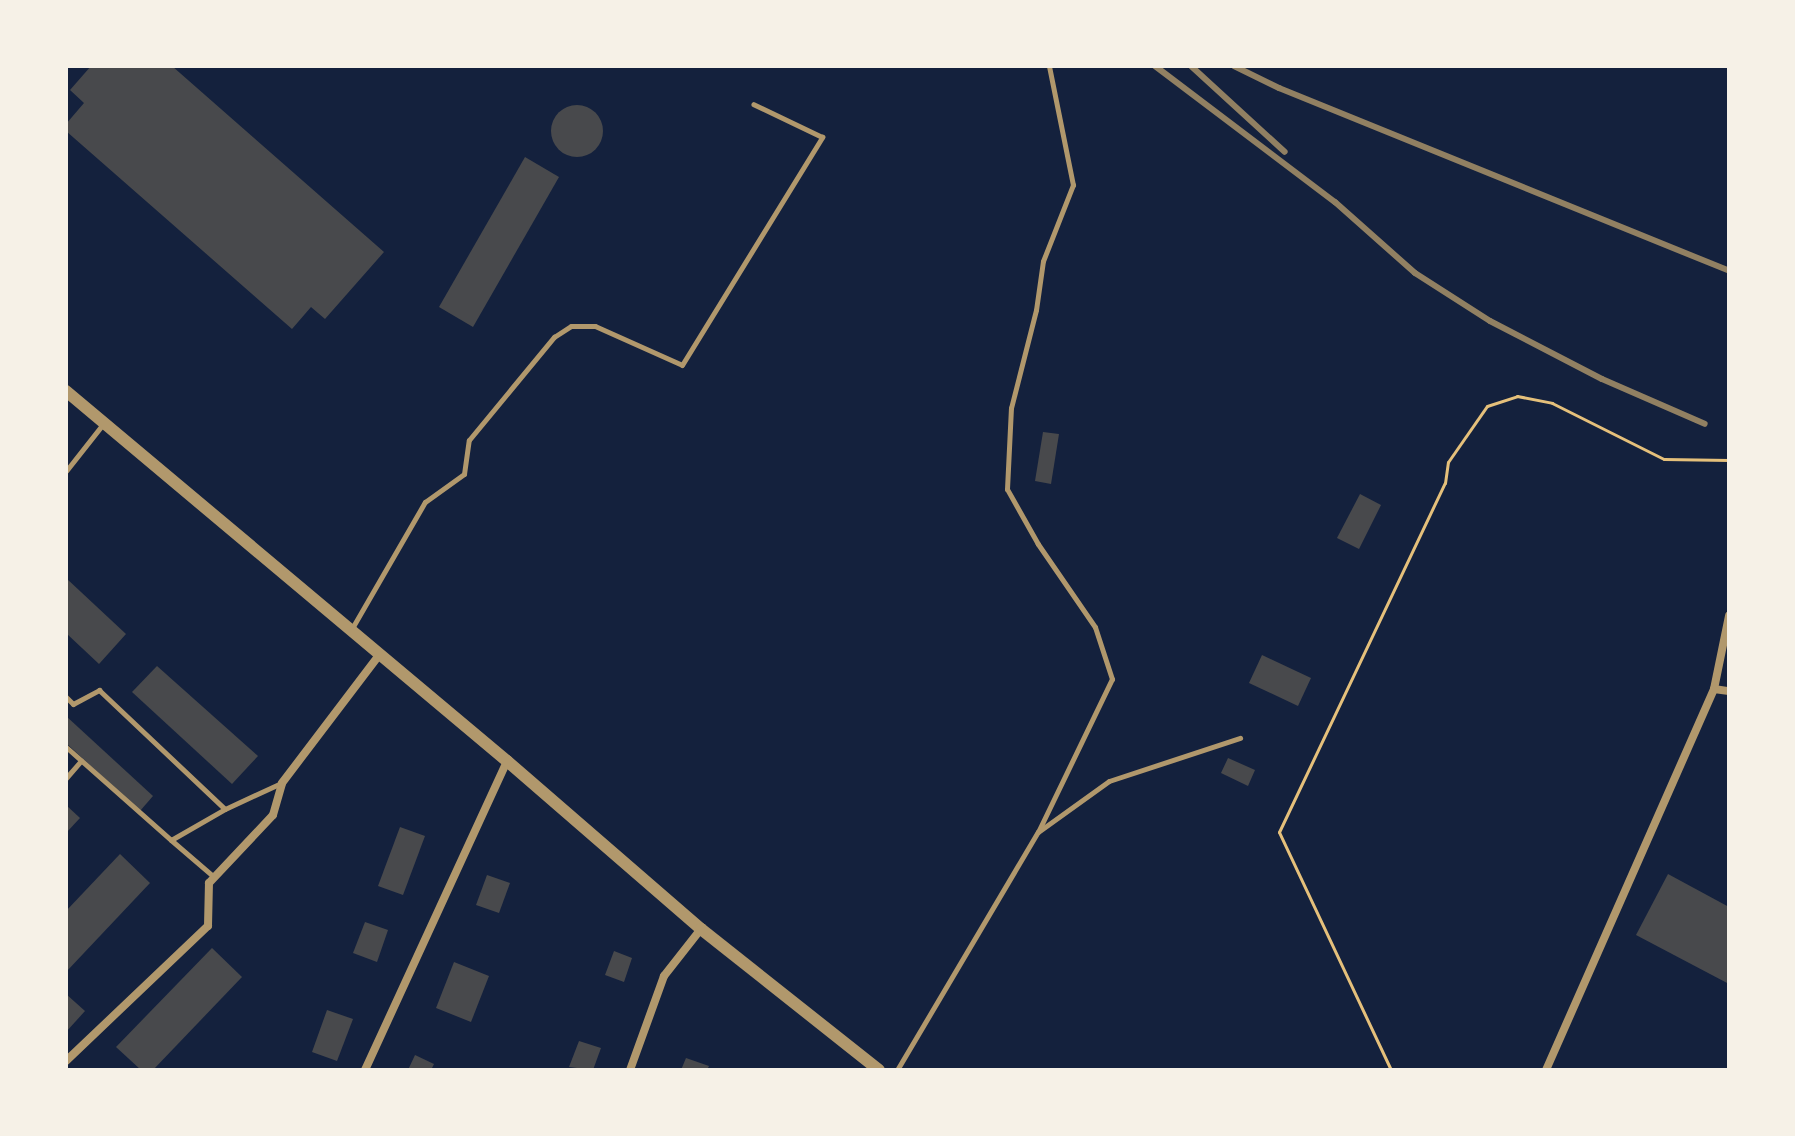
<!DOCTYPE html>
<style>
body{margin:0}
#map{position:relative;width:1795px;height:1136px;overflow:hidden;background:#14213d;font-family:Roboto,sans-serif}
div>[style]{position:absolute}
.building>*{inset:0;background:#48494c}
.round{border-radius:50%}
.path>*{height:3px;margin:-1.5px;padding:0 1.5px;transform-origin:1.5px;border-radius:1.5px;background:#e5c07b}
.service>*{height:5px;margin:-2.5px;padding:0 2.5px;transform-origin:2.5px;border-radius:2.5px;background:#b1986c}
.minor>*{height:8px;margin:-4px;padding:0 4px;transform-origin:4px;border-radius:4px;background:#b1986c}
.tertiary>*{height:12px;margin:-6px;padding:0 6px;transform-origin:6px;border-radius:6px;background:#b1986c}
.rail>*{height:6px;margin:-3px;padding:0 3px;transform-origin:3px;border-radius:3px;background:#918062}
span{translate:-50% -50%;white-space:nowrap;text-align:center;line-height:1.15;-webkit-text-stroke:7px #f6f1e7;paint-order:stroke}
.frame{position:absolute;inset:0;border:68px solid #f6f1e7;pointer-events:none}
</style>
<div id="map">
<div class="building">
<i style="clip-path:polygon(91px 66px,172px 66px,384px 252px,325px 319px,311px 307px,292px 329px,66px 131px,66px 124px,84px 103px,70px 90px)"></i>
<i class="round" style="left:551px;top:105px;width:52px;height:52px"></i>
<i style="clip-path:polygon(525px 157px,559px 177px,473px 327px,439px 307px)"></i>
<i style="clip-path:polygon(1043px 432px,1059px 434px,1051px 484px,1035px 481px)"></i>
<i style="clip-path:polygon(1360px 494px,1381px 505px,1359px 549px,1337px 538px)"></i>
<i style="clip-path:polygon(66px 578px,126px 634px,99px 664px,66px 633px)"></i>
<i style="clip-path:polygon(1262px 655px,1311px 678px,1298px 706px,1249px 683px)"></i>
<i style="clip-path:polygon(157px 666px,258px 756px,232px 784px,132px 692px)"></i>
<i style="clip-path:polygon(66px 716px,153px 796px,140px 811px,66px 743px)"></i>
<i style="clip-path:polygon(1228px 758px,1255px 770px,1248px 786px,1221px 773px)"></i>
<i style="clip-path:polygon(66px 805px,80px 818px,66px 833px)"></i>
<i style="clip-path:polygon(400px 827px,425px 836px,403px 895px,378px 886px)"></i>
<i style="clip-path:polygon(120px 854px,150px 883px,66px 972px,66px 911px)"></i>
<i style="clip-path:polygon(1668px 874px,1729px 907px,1729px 984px,1636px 935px)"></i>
<i style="clip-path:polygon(487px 875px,510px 883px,499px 913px,476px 905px)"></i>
<i style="clip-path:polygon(365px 922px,388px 930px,377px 962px,353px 953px)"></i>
<i style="clip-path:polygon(212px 948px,242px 977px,153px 1070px,141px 1070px,116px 1047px)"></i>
<i style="clip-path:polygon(614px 951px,632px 958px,624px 982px,605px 975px)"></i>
<i style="clip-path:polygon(454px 962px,489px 976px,471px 1022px,436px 1008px)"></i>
<i style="clip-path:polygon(66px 994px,85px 1011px,66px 1032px)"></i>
<i style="clip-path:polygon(327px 1010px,353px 1019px,337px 1061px,312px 1052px)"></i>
<i style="clip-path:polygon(579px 1041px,601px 1048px,593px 1070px,569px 1067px)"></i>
<i style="clip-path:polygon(415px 1055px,434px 1064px,431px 1070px,408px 1070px)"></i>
<i style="clip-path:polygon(686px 1058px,709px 1066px,707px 1070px,681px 1070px)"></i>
</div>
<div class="path">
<i style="left:1391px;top:1070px;width:263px;rotate:-115.2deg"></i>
<i style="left:1279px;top:832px;width:386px;rotate:-64.6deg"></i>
<i style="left:1445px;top:483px;width:21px;rotate:-82deg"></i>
<i style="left:1448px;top:462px;width:68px;rotate:-55.1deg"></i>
<i style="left:1487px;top:406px;width:32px;rotate:-18deg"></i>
<i style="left:1517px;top:396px;width:36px;rotate:11deg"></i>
<i style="left:1552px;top:403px;width:125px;rotate:26.6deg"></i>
<i style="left:1664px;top:459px;width:65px;rotate:0.9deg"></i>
</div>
<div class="service">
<i style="left:66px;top:471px;width:60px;rotate:-51.8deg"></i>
<i style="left:351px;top:630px;width:148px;rotate:-60deg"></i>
<i style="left:425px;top:502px;width:48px;rotate:-35.7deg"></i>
<i style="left:464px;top:474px;width:34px;rotate:-82deg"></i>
<i style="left:469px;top:440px;width:134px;rotate:-50.5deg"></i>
<i style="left:554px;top:337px;width:20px;rotate:-33deg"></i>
<i style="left:571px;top:326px;width:24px"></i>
<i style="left:595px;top:326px;width:95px;rotate:24.1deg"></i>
<i style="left:682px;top:365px;width:268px;rotate:-58.4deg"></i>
<i style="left:822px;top:137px;width:76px;rotate:-154.4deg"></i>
<i style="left:66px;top:697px;width:10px;rotate:45deg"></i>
<i style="left:73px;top:704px;width:30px;rotate:-28deg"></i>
<i style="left:99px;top:690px;width:173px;rotate:43.4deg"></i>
<i style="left:225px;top:809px;width:62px;rotate:-24.9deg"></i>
<i style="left:66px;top:747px;width:140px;rotate:41.5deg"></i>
<i style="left:171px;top:840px;width:62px;rotate:-29.9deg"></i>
<i style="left:66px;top:778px;width:23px;rotate:-49deg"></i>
<i style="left:1038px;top:832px;width:170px;rotate:-64.2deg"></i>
<i style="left:1112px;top:679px;width:55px;rotate:-108.1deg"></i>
<i style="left:1095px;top:627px;width:101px;rotate:-124.5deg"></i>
<i style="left:1038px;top:544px;width:63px;rotate:-119.4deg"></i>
<i style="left:1007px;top:489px;width:81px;rotate:-87.2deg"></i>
<i style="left:1011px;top:408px;width:101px;rotate:-75.7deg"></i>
<i style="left:1036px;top:310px;width:49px;rotate:-81.9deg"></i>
<i style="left:1043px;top:261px;width:82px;rotate:-68.5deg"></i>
<i style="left:1073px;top:185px;width:121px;rotate:-101.4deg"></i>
<i style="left:171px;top:840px;width:57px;rotate:40.7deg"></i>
<i style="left:897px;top:1070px;width:277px;rotate:-59.4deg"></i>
<i style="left:1038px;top:832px;width:87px;rotate:-35.7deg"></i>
<i style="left:1109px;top:781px;width:138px;rotate:-18.2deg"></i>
</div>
<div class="minor">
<i style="left:1714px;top:689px;width:15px;rotate:8deg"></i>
<i style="left:66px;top:1061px;width:196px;rotate:-43.6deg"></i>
<i style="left:208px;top:926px;width:43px;rotate:-88.7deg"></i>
<i style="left:209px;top:883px;width:93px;rotate:-46.7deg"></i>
<i style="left:273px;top:815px;width:33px;rotate:-74deg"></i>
<i style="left:282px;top:783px;width:161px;rotate:-52.8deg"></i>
<i style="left:365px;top:1070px;width:340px;rotate:-65.3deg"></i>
<i style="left:630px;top:1070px;width:100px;rotate:-70.1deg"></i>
<i style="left:664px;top:976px;width:60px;rotate:-51.8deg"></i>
<i style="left:1546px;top:1070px;width:416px;rotate:-66.2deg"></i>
<i style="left:1714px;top:689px;width:75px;rotate:-78.4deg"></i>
</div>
<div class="tertiary">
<i style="left:66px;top:391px;width:576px;rotate:40deg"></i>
<i style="left:507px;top:761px;width:257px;rotate:40.9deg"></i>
<i style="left:701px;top:929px;width:227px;rotate:38.4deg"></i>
</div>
<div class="rail">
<i style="left:1155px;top:66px;width:226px;rotate:37.1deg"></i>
<i style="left:1335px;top:202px;width:107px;rotate:41.6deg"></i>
<i style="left:1415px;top:273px;width:89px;rotate:32.6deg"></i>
<i style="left:1490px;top:321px;width:126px;rotate:27.4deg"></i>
<i style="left:1602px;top:379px;width:112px;rotate:23.6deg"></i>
<i style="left:1191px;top:66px;width:127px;rotate:42.5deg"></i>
<i style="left:1234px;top:66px;width:50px;rotate:26.1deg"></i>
<i style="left:1279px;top:88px;width:486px;rotate:22.1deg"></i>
</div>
<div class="frame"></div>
</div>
